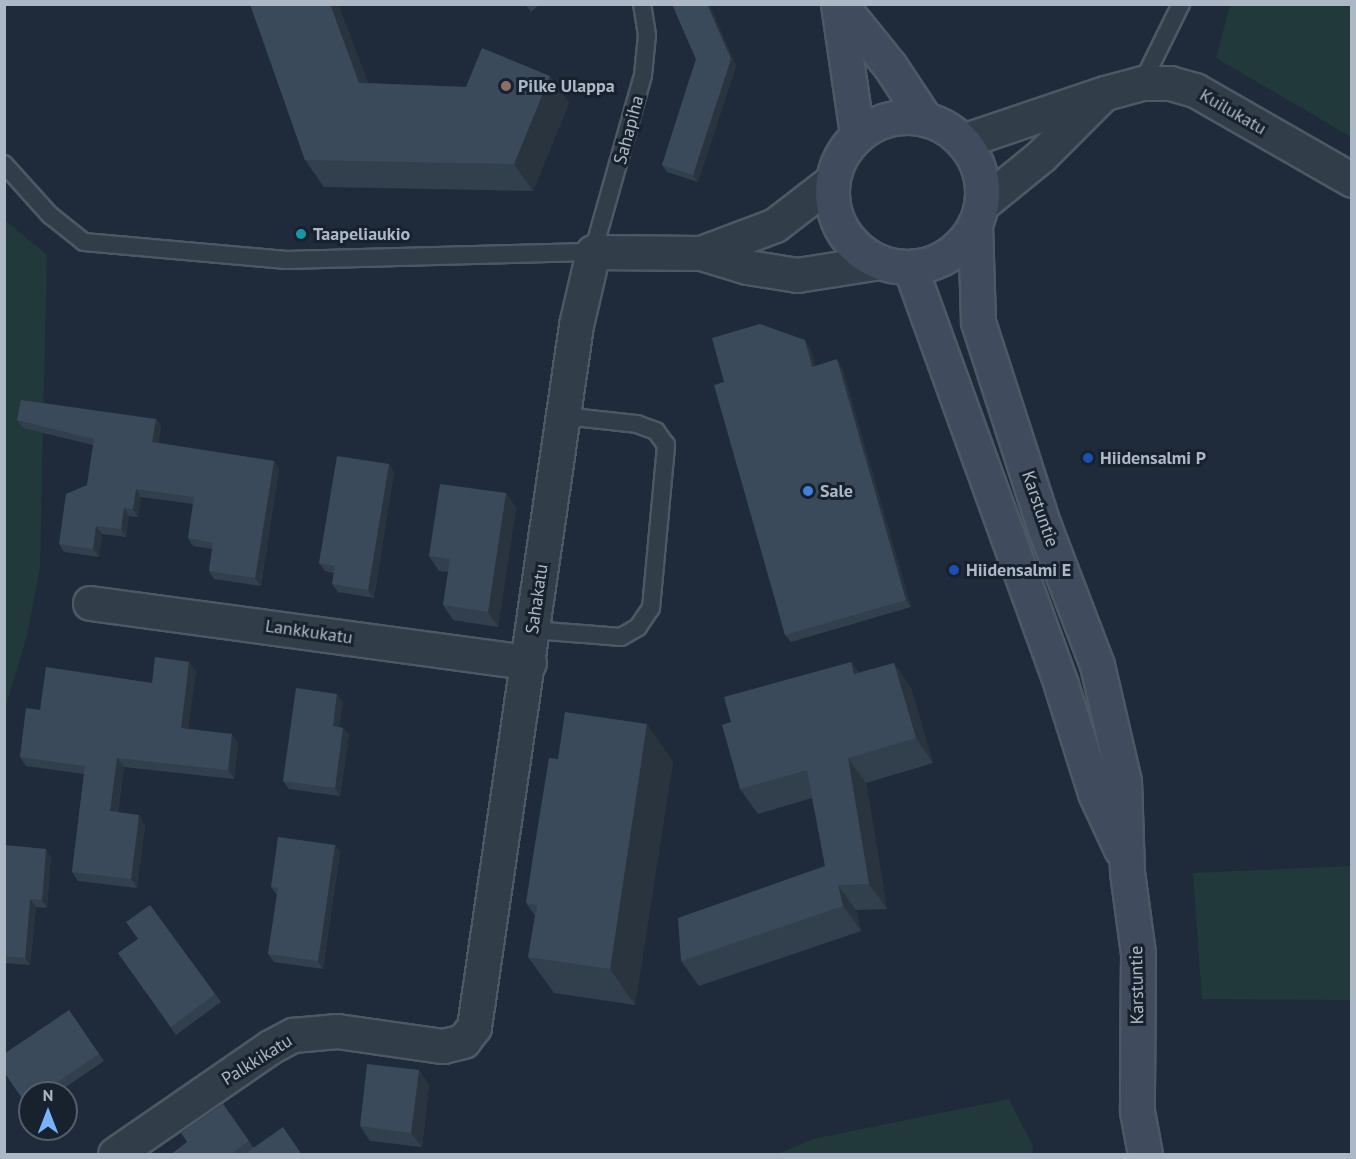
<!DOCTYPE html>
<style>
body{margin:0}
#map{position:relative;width:1356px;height:1159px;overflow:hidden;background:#1f2b3a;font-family:"PT Sans",sans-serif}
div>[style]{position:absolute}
.green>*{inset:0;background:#21393b}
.roads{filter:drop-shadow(2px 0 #4d5865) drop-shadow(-2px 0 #4d5865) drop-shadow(0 2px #4d5865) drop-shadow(0 -2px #4d5865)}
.lane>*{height:16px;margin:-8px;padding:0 8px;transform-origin:8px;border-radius:8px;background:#323d4a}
.street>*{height:33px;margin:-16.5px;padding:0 16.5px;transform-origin:16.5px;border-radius:16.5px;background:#323d4a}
.secondary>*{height:33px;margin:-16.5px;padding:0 16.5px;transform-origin:16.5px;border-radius:16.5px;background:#404c5d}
.secondary>.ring{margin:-16.5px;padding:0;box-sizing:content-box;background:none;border:33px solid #404c5d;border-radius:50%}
.wall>*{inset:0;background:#32404d}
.shaded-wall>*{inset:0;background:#29343f}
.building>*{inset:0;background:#3a4a5a}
.dots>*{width:16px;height:16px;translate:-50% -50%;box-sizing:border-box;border:3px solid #18222e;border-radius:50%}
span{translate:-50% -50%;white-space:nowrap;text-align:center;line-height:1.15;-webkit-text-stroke:6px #18222e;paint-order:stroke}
.poi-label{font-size:18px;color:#adb8c7;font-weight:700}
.left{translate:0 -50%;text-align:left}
.street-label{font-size:18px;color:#adb8c7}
.frame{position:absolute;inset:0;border:6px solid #adb8c7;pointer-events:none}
.north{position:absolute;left:18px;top:1081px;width:60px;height:60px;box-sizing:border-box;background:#18222e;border:2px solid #545e6b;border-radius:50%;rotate:0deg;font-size:16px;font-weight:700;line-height:24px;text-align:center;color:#adb8c7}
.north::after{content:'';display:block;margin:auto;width:21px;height:27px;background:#79b3ff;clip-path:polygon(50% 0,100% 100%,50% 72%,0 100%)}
</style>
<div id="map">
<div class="green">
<i style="clip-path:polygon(1230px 5px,1351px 5px,1351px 137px,1216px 58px)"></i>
<i style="clip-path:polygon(5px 220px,47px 255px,40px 567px,27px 636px,5px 709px)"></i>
<i style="clip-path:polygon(1351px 866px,1351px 1000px,1202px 999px,1193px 873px)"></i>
<i style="clip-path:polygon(1009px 1099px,1033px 1146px,1032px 1154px,778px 1154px,813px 1139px)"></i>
</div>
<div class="roads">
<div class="lane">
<i style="left:1142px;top:83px;width:88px;rotate:-63.7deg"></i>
<i style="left:4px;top:164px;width:69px;rotate:48deg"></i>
<i style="left:50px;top:215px;width:43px;rotate:38.5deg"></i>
<i style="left:84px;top:242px;width:203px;rotate:5.1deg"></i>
<i style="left:286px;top:260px;width:307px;rotate:-1.5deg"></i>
<i style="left:593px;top:252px;width:184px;rotate:-74.2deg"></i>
<i style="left:643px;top:75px;width:40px;rotate:-84.3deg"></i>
<i style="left:647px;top:35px;width:31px;rotate:-99deg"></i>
<i style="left:533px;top:630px;width:88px;rotate:4.5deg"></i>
<i style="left:621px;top:637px;width:20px;rotate:-30deg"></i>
<i style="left:638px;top:627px;width:23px;rotate:-56deg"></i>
<i style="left:651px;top:608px;width:164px;rotate:-84.7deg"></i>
<i style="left:666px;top:445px;width:17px;rotate:-126deg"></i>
<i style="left:656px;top:431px;width:20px;rotate:-160deg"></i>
<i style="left:637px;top:424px;width:74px;rotate:-173.8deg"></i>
</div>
<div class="street">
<i style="left:963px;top:141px;width:150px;rotate:-18.7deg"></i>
<i style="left:1105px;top:93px;width:38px;rotate:-15deg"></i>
<i style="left:1142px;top:83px;width:28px"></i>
<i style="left:1170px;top:83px;width:26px;rotate:16deg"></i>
<i style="left:1195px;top:90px;width:181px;rotate:29.8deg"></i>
<i style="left:982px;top:204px;width:76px;rotate:-39.1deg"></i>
<i style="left:1041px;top:156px;width:82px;rotate:-45deg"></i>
<i style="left:701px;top:253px;width:79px;rotate:-20.7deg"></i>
<i style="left:775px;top:225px;width:72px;rotate:-37.7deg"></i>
<i style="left:90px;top:603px;width:443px;rotate:7.7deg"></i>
<i style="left:115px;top:1154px;width:188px;rotate:-34.6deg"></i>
<i style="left:270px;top:1047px;width:26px;rotate:-28deg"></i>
<i style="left:293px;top:1035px;width:44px;rotate:-5.2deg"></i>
<i style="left:337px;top:1031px;width:107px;rotate:8.1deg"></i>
<i style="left:443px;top:1046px;width:21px;rotate:-14deg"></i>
<i style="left:463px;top:1041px;width:18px;rotate:-52deg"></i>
<i style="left:474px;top:1027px;width:709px;rotate:-81.73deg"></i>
<i style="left:576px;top:325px;width:75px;rotate:-76.9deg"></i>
<i style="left:593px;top:252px;width:108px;rotate:0.5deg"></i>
<i style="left:701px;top:253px;width:48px;rotate:16.9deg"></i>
<i style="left:747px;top:267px;width:51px;rotate:9.1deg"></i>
<i style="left:797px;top:275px;width:84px;rotate:-8.9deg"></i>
</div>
<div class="secondary">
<i style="left:838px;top:4px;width:132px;rotate:81.7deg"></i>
<i style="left:840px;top:4px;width:80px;rotate:51.1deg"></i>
<i style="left:890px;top:66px;width:64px;rotate:56.6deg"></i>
<i class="ring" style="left:832px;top:117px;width:117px;height:117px"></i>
<i style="left:975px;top:225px;width:97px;rotate:88.2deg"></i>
<i style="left:978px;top:322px;width:214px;rotate:72.1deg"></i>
<i style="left:1044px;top:526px;width:149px;rotate:69.1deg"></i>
<i style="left:1097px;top:665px;width:119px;rotate:76.9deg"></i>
<i style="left:1124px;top:781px;width:91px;rotate:88.1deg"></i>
<i style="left:1127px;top:872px;width:82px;rotate:82.3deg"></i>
<i style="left:1138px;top:953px;width:158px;rotate:90.4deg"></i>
<i style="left:1137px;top:1111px;width:44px;rotate:79.5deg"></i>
<i style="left:910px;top:267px;width:444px;rotate:70.1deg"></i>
<i style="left:1061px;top:685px;width:113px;rotate:72.5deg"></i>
<i style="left:1095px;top:793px;width:62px;rotate:65.1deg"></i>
</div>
</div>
<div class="wall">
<i style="clip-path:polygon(250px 4px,338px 4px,368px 83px,466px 87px,550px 76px,569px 103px,533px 191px,324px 187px,305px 160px)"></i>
<i style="clip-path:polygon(525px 4px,540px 4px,531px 12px)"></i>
<i style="clip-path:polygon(672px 4px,709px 4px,736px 66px,698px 182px,667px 172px,662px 165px,696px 59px)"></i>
<i style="clip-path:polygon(810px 348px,815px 366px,842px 367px,911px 607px,791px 642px,785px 635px,724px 382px)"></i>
<i style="clip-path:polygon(156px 419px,161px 426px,158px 443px,274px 461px,279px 469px,261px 586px,214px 579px,209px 571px,212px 549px,193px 546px,188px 538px,193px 504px,141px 497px,138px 517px,129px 516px,126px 537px,102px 534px,99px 557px,64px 552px,59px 544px,87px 485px,93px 445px,23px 428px,17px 420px)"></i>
<i style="clip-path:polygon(389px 464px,394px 472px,374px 598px,338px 592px,332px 584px,334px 573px,325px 571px,319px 563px)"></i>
<i style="clip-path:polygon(506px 493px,516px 508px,498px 627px,453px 620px,443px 605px,448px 572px,439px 571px,429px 556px)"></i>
<i style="clip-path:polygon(851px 662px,859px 673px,894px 663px,911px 688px,933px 763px,866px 783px,887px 909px,856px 910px,861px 931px,699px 986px,681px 961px,825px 866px,812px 798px,758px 814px,740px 789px,731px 722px)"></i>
<i style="clip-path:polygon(196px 671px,188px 729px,238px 743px,234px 779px,124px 767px,118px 812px,145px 825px,137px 888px,78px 881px,72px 872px,84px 774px,26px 766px,20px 757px,40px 710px,152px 683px)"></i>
<i style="clip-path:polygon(343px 702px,339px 727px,343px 728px,349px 736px,340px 796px,289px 789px,283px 781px)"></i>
<i style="clip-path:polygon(558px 759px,673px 761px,635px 1005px,554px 993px,528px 957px,535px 916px,526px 903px)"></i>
<i style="clip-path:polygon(4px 845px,51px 857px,47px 908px,36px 907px,30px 965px,4px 963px)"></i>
<i style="clip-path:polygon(335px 845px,340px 852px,323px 969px,274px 962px,268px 954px,277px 895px,271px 887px)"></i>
<i style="clip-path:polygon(150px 905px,221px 1002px,176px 1035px,118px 953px,138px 939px)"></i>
<i style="clip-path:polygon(69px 1010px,104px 1061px,57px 1093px,30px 1093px)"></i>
<i style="clip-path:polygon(419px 1070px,429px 1085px,422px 1147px,370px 1141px,360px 1126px)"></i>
<i style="clip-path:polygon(223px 1104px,253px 1147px,302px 1155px,170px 1155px,187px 1142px)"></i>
</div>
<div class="shaded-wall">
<i style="clip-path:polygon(330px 4px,338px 4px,378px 110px,359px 83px)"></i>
<i style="clip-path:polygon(707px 4px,709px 4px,736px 66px,698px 182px,693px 175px)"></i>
<i style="clip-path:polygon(550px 76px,569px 103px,533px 191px,514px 164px)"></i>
<i style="clip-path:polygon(805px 340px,810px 348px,818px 375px,812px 367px)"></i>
<i style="clip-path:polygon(837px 359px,842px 367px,911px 607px,906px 600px)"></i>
<i style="clip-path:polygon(156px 419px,161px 426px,158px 450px,152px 442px)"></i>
<i style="clip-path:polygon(274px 461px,279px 469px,261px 586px,255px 578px)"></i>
<i style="clip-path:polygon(389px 464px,394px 472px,374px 598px,368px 590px)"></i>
<i style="clip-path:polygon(136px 489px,141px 497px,138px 517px,133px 509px)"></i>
<i style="clip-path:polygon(506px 493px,516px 508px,498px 627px,488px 612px)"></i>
<i style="clip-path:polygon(124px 508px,129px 516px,126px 537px,121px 529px)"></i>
<i style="clip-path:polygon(96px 526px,102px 534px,99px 557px,93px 549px)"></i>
<i style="clip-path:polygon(189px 662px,196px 671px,187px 737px,181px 728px)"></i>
<i style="clip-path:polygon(851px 662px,868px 687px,854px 674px)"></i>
<i style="clip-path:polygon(894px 663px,911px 688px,933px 763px,916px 738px)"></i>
<i style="clip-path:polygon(337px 694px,343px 702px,338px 734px,333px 726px)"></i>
<i style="clip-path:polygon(647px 724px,673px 761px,635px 1005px,610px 969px)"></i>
<i style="clip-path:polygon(343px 728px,349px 736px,340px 796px,335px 788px)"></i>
<i style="clip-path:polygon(232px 734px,238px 743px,234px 779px,228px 770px)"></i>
<i style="clip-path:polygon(117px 758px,124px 767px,116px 821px,110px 811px)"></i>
<i style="clip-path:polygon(848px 758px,866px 783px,887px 909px,869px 884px)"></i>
<i style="clip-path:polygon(139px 815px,145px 825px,137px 888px,131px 879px)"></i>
<i style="clip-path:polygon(335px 845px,340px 852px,323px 969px,318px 961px)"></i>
<i style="clip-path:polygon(46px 849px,51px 857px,47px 908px,42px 900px)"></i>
<i style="clip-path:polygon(838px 885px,856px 910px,861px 931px,843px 906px)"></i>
<i style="clip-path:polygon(30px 899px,36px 907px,30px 965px,25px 958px)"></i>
<i style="clip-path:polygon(419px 1070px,429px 1085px,422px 1147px,411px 1133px)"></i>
</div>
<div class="building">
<i style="clip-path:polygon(250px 4px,330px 4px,359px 83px,466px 87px,482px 48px,550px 76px,514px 164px,305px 160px)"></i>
<i style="clip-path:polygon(672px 4px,707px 4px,731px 59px,693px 175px,662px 165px,696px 59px)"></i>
<i style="clip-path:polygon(760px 324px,805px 340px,812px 367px,837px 359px,906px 600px,785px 635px,714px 385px,724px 382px,712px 338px)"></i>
<i style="clip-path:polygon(21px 400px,156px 419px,152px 442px,274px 461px,255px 578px,209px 571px,213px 543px,188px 538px,194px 497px,136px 489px,133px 509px,124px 508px,121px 529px,96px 526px,93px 549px,59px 544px,66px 494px,87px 485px,94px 439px,17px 420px)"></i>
<i style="clip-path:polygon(337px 456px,389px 464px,368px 590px,332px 584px,335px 566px,319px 563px)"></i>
<i style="clip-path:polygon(440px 484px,506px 493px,488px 612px,443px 605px,450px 559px,429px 556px)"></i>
<i style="clip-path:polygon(155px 657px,189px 662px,181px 728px,232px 734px,228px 770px,117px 758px,110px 811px,139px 815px,131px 879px,72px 872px,85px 766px,20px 757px,26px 708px,40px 710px,46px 667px,152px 683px)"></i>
<i style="clip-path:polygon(851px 662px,854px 674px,894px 663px,916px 738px,848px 758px,869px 884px,838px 885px,843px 906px,681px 961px,678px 918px,825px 866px,807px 770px,740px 789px,722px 725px,731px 722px,724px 697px)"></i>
<i style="clip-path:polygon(296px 688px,337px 694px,333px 726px,343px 728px,335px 788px,283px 781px)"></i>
<i style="clip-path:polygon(565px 712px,647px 724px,610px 969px,528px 957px,537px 905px,526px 903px,534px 850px,549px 758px,558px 759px)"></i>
<i style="clip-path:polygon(278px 837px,335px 845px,318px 961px,268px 954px,278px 888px,271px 887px)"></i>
<i style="clip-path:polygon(4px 845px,46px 849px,42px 900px,30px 899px,25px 958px,4px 956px)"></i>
<i style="clip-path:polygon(150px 905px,215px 994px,171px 1027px,118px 953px,138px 939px,126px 922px)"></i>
<i style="clip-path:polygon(69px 1010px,99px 1054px,50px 1087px,54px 1093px,30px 1093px,30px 1110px,4px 1072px,4px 1054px)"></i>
<i style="clip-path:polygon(367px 1064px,419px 1070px,411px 1133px,360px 1126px)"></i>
<i style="clip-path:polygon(223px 1104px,249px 1141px,230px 1155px,170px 1155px,187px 1142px,181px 1133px)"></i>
<i style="clip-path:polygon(283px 1127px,302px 1155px,243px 1155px)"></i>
</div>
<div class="dots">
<i style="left:506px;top:86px;background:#8d6e63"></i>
<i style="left:301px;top:234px;background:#0f9aa8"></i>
<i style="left:1088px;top:458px;background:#1a4fb4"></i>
<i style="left:808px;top:491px;background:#3f7fe0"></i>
<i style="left:954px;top:570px;background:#1a4fb4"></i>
</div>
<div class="poi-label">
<span class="left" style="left:518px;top:86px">Pilke Ulappa</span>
<span class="left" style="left:313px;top:234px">Taapeliaukio</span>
<span class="left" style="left:1100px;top:458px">Hiidensalmi P</span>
<span class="left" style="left:820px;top:491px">Sale</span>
<span class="left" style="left:966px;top:570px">Hiidensalmi E</span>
</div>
<div class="street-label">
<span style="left:1233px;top:112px;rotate:30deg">Kuilukatu</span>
<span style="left:629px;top:130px;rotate:-75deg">Sahapiha</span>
<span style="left:1040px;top:509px;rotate:71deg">Karstuntie</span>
<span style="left:537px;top:599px;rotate:-82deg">Sahakatu</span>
<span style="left:309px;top:632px;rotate:8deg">Lankkukatu</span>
<span style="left:1137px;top:985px;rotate:-91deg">Karstuntie</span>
<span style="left:257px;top:1060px;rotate:-32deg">Palkkikatu</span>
</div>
<div class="frame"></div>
<div class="north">N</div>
</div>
